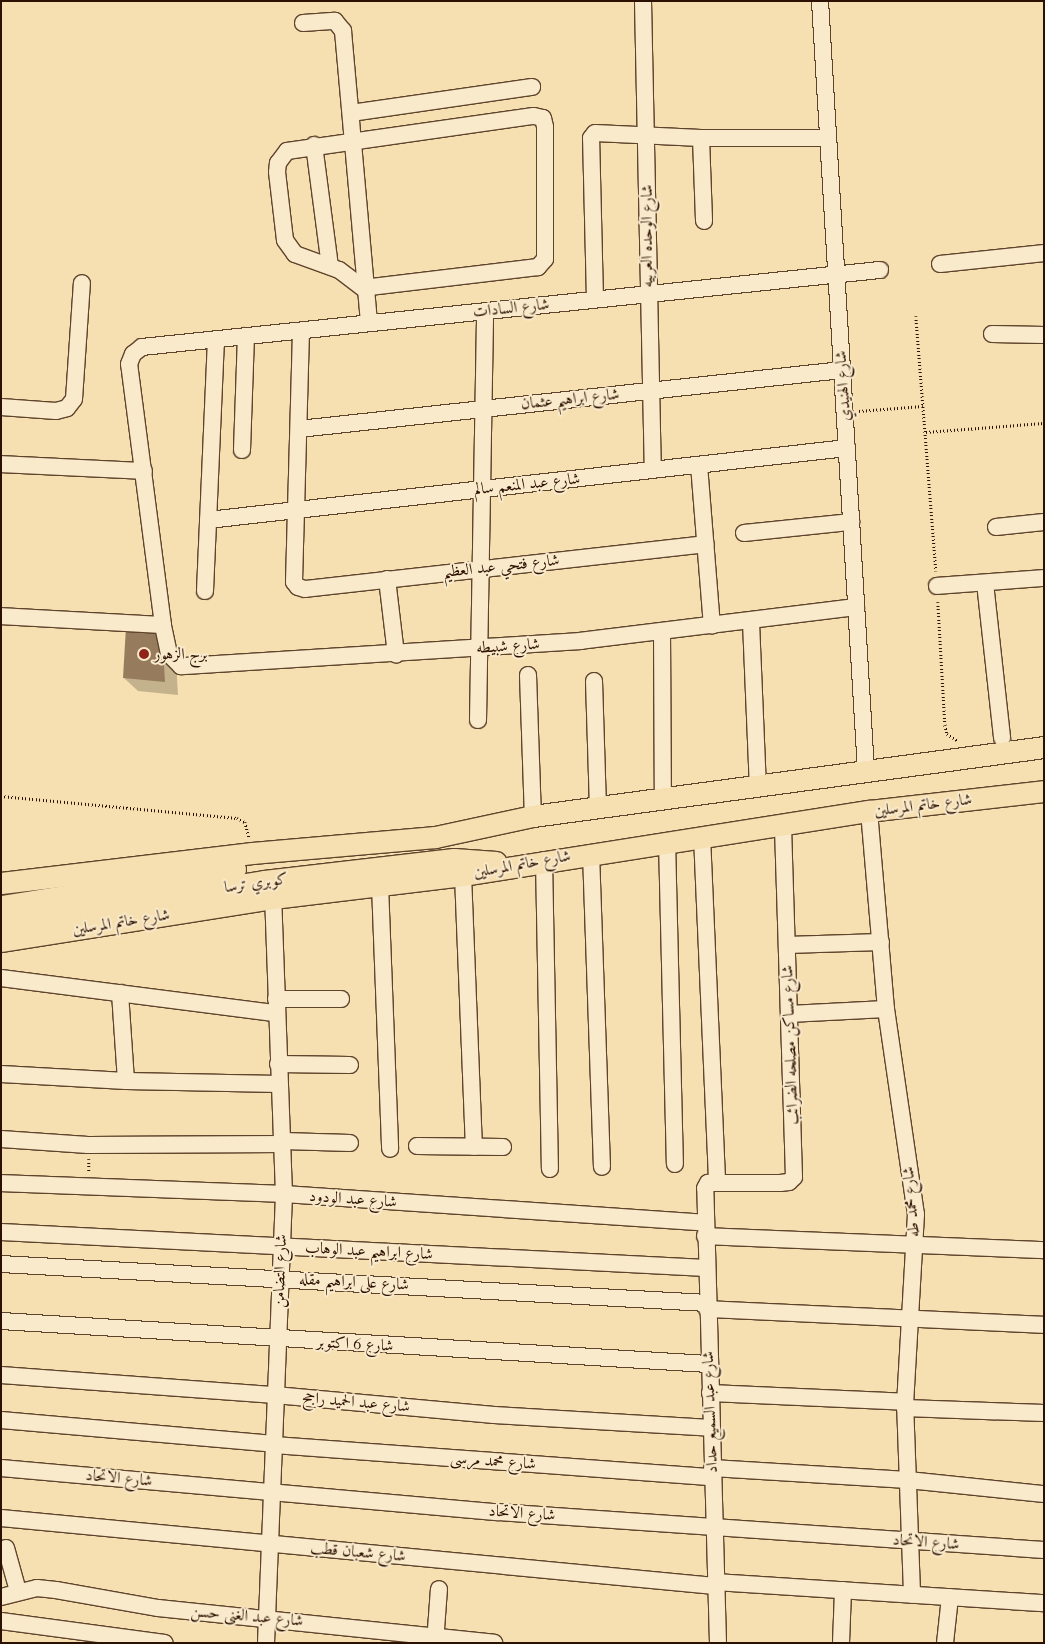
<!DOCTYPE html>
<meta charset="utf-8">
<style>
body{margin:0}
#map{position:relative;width:1045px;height:1644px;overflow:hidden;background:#f6dfb1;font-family:Cardo,Amiri,serif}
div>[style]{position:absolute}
.shadow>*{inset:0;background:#0003}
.building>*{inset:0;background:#967c5c}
.path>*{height:2.5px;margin-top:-1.25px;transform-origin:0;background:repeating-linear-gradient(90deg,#2d1100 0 1px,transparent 0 3.5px)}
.roads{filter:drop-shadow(1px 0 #5f442c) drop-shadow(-1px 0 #5f442c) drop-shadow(0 1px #5f442c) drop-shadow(0 -1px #5f442c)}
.minor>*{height:16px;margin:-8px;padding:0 8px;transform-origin:8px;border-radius:8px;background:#f9eacc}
.major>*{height:21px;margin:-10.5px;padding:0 10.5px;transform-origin:10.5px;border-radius:10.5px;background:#f6dfb1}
.dots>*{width:14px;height:14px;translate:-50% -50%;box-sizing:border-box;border:2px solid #f9eacc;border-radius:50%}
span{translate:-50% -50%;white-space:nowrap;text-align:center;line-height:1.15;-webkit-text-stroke:4px #f9eacc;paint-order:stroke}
.street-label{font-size:16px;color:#2d1100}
.poi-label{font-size:16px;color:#2d1100}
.left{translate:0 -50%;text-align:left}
.frame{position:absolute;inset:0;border:2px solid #2d1100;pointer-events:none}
</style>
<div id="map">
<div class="shadow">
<i style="clip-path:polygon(175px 645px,178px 695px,138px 691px,124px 678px)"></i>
</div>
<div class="building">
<i style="clip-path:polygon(126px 627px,162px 630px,165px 682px,123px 678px)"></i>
</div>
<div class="path">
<i style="left:916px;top:316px;width:256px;rotate:85.5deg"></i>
<i style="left:859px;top:411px;width:64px;rotate:-4.5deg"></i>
<i style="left:926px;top:432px;width:118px;rotate:-4.4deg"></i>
<i style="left:938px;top:602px;width:123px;rotate:86.7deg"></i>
<i style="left:945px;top:725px;width:9px;rotate:77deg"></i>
<i style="left:947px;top:734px;width:12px;rotate:31deg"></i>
<i style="left:1px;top:796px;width:237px;rotate:5.3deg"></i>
<i style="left:237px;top:818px;width:9px;rotate:27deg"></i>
<i style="left:245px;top:822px;width:16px;rotate:75deg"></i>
<i style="left:89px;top:1159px;width:12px;rotate:90deg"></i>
</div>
<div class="roads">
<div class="minor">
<i style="left:643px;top:1px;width:469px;rotate:88.8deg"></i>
<i style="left:820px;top:1px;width:771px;rotate:86.58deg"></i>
<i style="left:303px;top:23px;width:32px;rotate:-4deg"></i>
<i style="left:335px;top:21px;width:13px;rotate:51deg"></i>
<i style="left:343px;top:31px;width:293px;rotate:84.9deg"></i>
<i style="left:351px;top:113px;width:183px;rotate:-8.2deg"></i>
<i style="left:534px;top:116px;width:9px;rotate:13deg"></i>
<i style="left:543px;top:118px;width:9px;rotate:77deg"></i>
<i style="left:545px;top:127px;width:132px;rotate:90deg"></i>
<i style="left:545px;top:259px;width:11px;rotate:131deg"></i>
<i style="left:538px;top:267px;width:176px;rotate:173.2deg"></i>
<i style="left:363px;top:288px;width:30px;rotate:-143deg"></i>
<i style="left:339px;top:270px;width:47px;rotate:-160deg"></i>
<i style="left:295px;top:254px;width:17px;rotate:-126deg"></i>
<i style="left:285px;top:240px;width:68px;rotate:-96.7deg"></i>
<i style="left:277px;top:172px;width:9px;rotate:-84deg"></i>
<i style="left:278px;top:163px;width:15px;rotate:-53deg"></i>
<i style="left:287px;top:151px;width:249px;rotate:-8.1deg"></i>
<i style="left:701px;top:138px;width:83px;rotate:87.9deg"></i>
<i style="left:314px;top:145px;width:122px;rotate:82.5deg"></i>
<i style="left:940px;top:264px;width:105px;rotate:-6deg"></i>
<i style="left:595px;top:299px;width:161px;rotate:-91.4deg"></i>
<i style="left:591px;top:138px;width:6px;rotate:-51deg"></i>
<i style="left:595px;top:133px;width:106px;rotate:2.7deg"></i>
<i style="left:701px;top:138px;width:127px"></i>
<i style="left:301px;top:331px;width:251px;rotate:91.6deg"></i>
<i style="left:294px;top:582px;width:6px;rotate:51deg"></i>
<i style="left:298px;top:587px;width:7px;rotate:16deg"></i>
<i style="left:305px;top:589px;width:403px;rotate:-6.4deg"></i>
<i style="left:992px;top:334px;width:52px;rotate:1.1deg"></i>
<i style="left:1px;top:407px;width:55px;rotate:4.2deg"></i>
<i style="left:56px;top:411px;width:11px;rotate:-15deg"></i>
<i style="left:67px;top:408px;width:11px;rotate:-52deg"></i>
<i style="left:74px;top:399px;width:116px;rotate:-86.1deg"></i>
<i style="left:299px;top:429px;width:546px;rotate:-6.2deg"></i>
<i style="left:242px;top:450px;width:114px;rotate:-88deg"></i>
<i style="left:1px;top:464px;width:143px;rotate:2.8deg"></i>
<i style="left:699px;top:465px;width:161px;rotate:85.4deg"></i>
<i style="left:208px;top:520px;width:643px;rotate:-6.43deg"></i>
<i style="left:996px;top:527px;width:48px;rotate:-5.9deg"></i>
<i style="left:744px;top:533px;width:108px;rotate:-5.9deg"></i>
<i style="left:387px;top:579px;width:76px;rotate:83.2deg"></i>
<i style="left:985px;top:583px;width:156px;rotate:83.7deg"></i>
<i style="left:937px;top:586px;width:107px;rotate:-4.3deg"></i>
<i style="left:205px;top:591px;width:252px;rotate:-87.5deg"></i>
<i style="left:856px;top:607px;width:277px;rotate:173deg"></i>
<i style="left:581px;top:641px;width:401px;rotate:176.4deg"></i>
<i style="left:181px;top:666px;width:17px;rotate:-135deg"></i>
<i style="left:169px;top:654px;width:30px;rotate:-102deg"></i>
<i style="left:163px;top:625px;width:263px;rotate:-97.4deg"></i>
<i style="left:129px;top:364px;width:11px;rotate:-68deg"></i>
<i style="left:133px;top:354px;width:11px;rotate:-38deg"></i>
<i style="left:142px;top:347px;width:742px;rotate:-5.96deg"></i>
<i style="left:1px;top:616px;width:162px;rotate:3.2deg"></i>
<i style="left:751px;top:622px;width:164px;rotate:87.6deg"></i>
<i style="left:662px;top:631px;width:167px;rotate:89.7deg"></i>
<i style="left:528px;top:675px;width:141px;rotate:88deg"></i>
<i style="left:594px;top:681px;width:126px;rotate:88.2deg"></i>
<i style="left:478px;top:720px;width:409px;rotate:-89deg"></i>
<i style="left:869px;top:811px;width:199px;rotate:85.1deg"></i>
<i style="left:886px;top:1009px;width:207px;rotate:81.7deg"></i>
<i style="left:916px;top:1214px;width:188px;rotate:93.3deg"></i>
<i style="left:905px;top:1402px;width:193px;rotate:87.9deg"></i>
<i style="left:702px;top:836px;width:347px;rotate:87.5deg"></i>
<i style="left:667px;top:841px;width:323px;rotate:88.6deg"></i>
<i style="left:591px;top:853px;width:314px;rotate:88deg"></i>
<i style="left:544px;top:860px;width:309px;rotate:88.9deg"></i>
<i style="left:463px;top:875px;width:272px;rotate:87.7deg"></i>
<i style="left:380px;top:885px;width:264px;rotate:87.8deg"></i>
<i style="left:787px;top:945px;width:94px;rotate:-1.8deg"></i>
<i style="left:1px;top:978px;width:277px;rotate:7.3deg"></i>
<i style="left:120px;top:993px;width:88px;rotate:86.1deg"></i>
<i style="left:276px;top:999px;width:65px"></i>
<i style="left:789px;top:1014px;width:97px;rotate:-3deg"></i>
<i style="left:278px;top:1064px;width:72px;rotate:0.8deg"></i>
<i style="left:1px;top:1074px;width:125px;rotate:3.2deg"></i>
<i style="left:126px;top:1081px;width:153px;rotate:1.1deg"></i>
<i style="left:1px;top:1139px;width:87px;rotate:3.9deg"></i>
<i style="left:88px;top:1145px;width:196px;rotate:-0.3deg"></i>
<i style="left:283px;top:1141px;width:67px;rotate:1.7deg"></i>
<i style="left:417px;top:1146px;width:86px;rotate:0.7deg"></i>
<i style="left:1px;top:1183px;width:283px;rotate:2.2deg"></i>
<i style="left:284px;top:1194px;width:421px;rotate:3.9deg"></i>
<i style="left:1px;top:1232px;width:706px;rotate:2.92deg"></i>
<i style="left:705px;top:1236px;width:339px;rotate:2.4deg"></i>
<i style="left:1px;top:1264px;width:707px;rotate:3.16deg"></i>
<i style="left:707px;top:1309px;width:337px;rotate:2.7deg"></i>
<i style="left:1px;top:1321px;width:709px;rotate:3.48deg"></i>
<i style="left:1px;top:1375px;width:275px;rotate:4.2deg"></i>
<i style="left:275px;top:1395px;width:220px;rotate:5.2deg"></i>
<i style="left:494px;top:1415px;width:217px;rotate:3.4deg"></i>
<i style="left:710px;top:1393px;width:195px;rotate:2.6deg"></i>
<i style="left:905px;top:1408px;width:139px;rotate:2.1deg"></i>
<i style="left:1px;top:1420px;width:274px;rotate:5deg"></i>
<i style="left:274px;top:1445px;width:439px;rotate:4.2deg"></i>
<i style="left:1px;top:1468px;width:499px;rotate:5.1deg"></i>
<i style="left:498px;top:1512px;width:547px;rotate:3.98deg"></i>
<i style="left:712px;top:1468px;width:196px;rotate:3.5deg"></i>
<i style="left:908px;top:1480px;width:137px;rotate:5.9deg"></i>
<i style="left:1px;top:1518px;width:717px;rotate:5.44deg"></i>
<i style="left:6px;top:1548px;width:45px;rotate:74.4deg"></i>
<i style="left:715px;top:1582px;width:330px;rotate:3.7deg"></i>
<i style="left:1px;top:1597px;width:37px;rotate:-14deg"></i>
<i style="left:37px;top:1588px;width:19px;rotate:6deg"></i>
<i style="left:56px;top:1590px;width:104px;rotate:10deg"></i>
<i style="left:158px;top:1608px;width:338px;rotate:5.9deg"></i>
<i style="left:1px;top:1621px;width:165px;rotate:7.6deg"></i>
<i style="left:266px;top:1643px;width:449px;rotate:-87.7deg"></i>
<i style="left:284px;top:1194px;width:296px;rotate:-92.1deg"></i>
<i style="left:435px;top:1643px;width:54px;rotate:-85.8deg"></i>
<i style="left:718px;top:1643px;width:455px;rotate:-91.6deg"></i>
<i style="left:705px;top:1188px;width:6px;rotate:-59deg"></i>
<i style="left:708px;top:1183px;width:72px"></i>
<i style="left:780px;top:1183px;width:9px;rotate:-6deg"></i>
<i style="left:789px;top:1182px;width:7px;rotate:-45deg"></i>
<i style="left:794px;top:1177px;width:353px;rotate:-91.8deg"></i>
<i style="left:841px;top:1643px;width:53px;rotate:-87.8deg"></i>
<i style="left:945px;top:1643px;width:46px;rotate:-83.8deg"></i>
</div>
<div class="major">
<i style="left:1px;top:883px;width:253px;rotate:-6.8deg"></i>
<i style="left:252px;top:853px;width:184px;rotate:-5deg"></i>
<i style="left:435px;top:837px;width:100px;rotate:-12.1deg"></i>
<i style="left:533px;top:816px;width:516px;rotate:-7.69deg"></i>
<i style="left:1px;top:906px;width:237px;rotate:-9deg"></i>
<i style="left:1px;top:924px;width:266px;rotate:-9.3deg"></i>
<i style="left:264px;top:881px;width:191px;rotate:-6.6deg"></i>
<i style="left:454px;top:859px;width:42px;rotate:4.1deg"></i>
<i style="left:1px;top:941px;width:275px;rotate:-9deg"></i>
<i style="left:273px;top:898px;width:191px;rotate:-6.9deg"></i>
<i style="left:463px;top:875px;width:411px;rotate:-9deg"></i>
<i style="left:869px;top:811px;width:176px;rotate:-6.5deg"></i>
</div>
</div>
<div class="dots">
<i style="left:144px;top:654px;background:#8f2418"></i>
</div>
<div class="street-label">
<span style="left:647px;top:236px;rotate:-90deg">شارع الوحده العربيه</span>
<span style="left:511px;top:308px;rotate:-6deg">شارع السادات</span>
<span style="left:843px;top:386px;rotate:-94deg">شارع الهنيدي</span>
<span style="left:570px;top:399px;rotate:-6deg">شارع ابراهيم عثمان</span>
<span style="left:527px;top:484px;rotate:-6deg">شارع عبد المنعم سالم</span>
<span style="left:501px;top:566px;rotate:-6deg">شارع فتحي عبد العظيم</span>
<span style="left:508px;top:646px;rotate:-4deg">شارع شبيطه</span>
<span style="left:923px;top:805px;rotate:-7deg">شارع خاتم المرسلين</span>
<span style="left:522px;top:864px;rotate:-10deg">شارع خاتم المرسلين</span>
<span style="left:256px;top:883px;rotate:-8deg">كوبري ترسا</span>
<span style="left:121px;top:922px;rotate:-9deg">شارع خاتم المرسلين</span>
<span style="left:790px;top:1045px;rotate:-92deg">شارع مساكن مصلحه الضرائب</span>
<span style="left:353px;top:1199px;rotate:4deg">شارع عبد الودود</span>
<span style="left:911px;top:1202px;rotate:-95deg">شارع محمد طه</span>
<span style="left:369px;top:1251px;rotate:3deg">شارع ابراهيم عبد الوهاب</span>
<span style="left:280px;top:1271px;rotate:-88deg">شارع التضامن</span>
<span style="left:354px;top:1282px;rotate:3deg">شارع على ابراهيم مقله</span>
<span style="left:355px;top:1344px;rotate:3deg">شارع 6 اكتوبر</span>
<span style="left:356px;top:1402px;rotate:5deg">شارع عبد الحميد راجح</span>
<span style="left:710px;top:1412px;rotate:-92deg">شارع عبد السميع حداد</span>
<span style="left:493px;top:1461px;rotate:4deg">شارع محمد مرسى</span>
<span style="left:119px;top:1478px;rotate:5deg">شارع الاتحاد</span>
<span style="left:522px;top:1513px;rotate:4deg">شارع الاتحاد</span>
<span style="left:926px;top:1542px;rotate:4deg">شارع الاتحاد</span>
<span style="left:358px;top:1552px;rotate:5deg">شارع شعبان قطب</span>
<span style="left:247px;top:1616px;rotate:5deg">شارع عبد الغنى حسن</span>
</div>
<div class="poi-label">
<span class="left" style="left:154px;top:654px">برج الزهور</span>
</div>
<div class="frame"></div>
</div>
